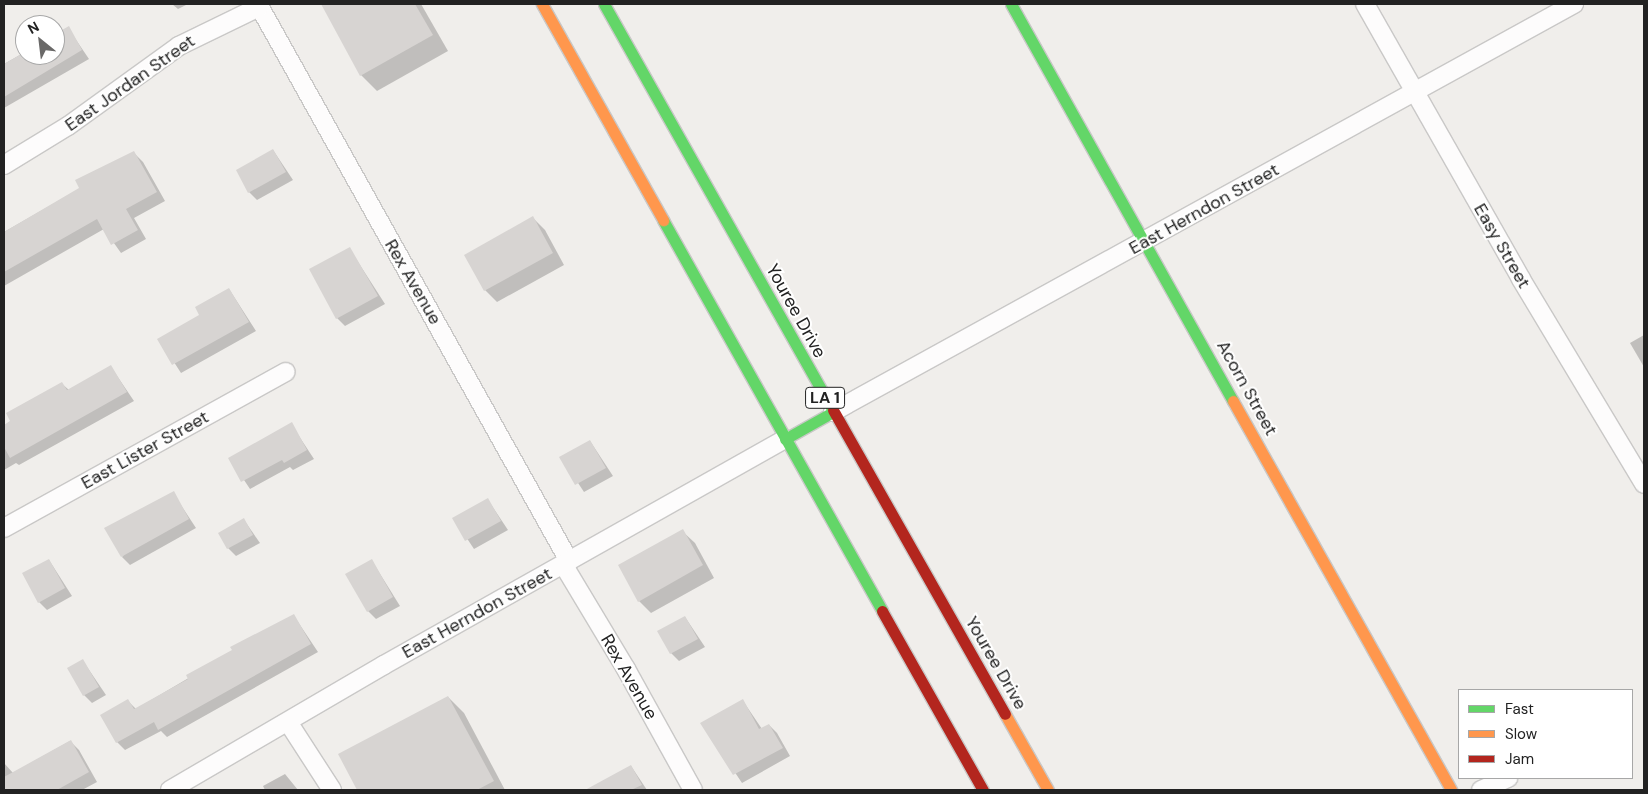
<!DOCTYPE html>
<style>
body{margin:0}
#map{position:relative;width:1648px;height:794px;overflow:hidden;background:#f0eeeb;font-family:"DM Sans",sans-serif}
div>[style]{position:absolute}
.shadow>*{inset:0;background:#0003}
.building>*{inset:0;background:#d7d4d2}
.roads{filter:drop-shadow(1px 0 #c9c8c7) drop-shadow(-1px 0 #c9c8c7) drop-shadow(0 1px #c9c8c7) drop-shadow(0 -1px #c9c8c7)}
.street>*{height:18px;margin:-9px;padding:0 9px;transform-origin:9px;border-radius:9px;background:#fdfcfc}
.fast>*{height:11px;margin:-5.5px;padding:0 5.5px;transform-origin:5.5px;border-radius:5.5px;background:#63d668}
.slow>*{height:11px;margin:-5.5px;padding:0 5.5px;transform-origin:5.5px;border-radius:5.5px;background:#ff974d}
.jam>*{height:11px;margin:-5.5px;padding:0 5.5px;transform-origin:5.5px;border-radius:5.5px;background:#b3261e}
span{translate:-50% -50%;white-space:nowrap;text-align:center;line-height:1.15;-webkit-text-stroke:4px #fff;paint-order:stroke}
.shield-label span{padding:1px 4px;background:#fff;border:1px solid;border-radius:4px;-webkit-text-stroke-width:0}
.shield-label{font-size:16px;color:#222;font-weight:700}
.street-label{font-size:18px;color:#222}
.frame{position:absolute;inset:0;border:5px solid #222;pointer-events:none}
.legend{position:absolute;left:1458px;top:689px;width:175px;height:90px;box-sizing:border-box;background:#fff;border:1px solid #a7a7a7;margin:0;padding:6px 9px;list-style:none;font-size:15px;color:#222}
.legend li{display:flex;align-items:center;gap:10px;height:25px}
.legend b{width:25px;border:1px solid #a7a7a7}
.north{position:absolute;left:15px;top:15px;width:50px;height:50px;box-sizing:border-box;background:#fff;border:1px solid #a7a7a7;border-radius:50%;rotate:331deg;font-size:14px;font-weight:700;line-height:20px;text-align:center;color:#222}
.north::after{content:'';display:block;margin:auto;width:18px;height:22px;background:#6a6968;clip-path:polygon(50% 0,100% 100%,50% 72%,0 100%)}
</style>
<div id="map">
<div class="shadow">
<i style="clip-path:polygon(172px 4px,188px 4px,178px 9px)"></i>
<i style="clip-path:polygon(322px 4px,421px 4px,448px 51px,377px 91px,361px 75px)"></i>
<i style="clip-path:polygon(68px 28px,89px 59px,4px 108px,4px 64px,25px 52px,25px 55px,55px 55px,55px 35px)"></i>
<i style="clip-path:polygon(273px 150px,293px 180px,257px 200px,249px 192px)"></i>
<i style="clip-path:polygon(134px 153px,143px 162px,165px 201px,134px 218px,146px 239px,121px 253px,104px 229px,4px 286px,4px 232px,81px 188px)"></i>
<i style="clip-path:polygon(533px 218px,545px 230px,564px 265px,497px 302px,485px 290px)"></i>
<i style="clip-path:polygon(349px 248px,385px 304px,345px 326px,337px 318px)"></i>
<i style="clip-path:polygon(229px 289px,256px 331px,181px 373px,159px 339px,201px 315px)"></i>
<i style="clip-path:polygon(1644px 335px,1644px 367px,1630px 343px)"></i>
<i style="clip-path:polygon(111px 367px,134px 401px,19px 465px,16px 463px,4px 470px,4px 426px,61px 383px,69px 390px)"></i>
<i style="clip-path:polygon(291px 424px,314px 459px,293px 470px,290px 467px,250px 489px,230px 459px)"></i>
<i style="clip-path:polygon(590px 441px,613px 476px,584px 492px,561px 457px)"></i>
<i style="clip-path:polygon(173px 493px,196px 528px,130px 565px,122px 557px)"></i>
<i style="clip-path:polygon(488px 500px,508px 530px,474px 549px,454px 519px)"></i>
<i style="clip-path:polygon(244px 520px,260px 543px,236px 556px,228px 548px)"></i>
<i style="clip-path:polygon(682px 531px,695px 543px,714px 578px,651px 613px,639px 601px)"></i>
<i style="clip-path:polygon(49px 560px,72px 596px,47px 610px,39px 602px)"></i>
<i style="clip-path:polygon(372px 561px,400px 606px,376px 619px,368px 611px)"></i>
<i style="clip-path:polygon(294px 616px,318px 652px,167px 737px,161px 731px,125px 750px,117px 742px,128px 701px,136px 709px)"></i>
<i style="clip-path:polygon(685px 617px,705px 647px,679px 661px,671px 653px)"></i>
<i style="clip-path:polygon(83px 661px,106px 695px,92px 703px,84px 695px)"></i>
<i style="clip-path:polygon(448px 697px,464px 713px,505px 790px,359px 790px,340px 755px)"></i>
<i style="clip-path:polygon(743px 701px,762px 729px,769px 725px,777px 733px,790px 756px,742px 783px,702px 723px)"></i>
<i style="clip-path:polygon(70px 741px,79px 750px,97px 782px,82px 790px,4px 790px,4px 763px,13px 773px)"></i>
<i style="clip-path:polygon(631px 766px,647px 790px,608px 790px,603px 781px)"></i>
<i style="clip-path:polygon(285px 774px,298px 790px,265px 790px,263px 786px)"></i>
</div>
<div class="building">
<i style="clip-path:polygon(321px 4px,415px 4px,433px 35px,360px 76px)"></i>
<i style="clip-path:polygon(69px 26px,82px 50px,4px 97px,4px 64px,25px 52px,25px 55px,55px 55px,55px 34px)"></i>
<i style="clip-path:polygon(273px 149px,286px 172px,248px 193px,236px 170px)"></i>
<i style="clip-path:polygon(134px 151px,157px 192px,126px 209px,138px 230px,111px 245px,97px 219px,4px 272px,4px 232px,79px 188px,75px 180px)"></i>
<i style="clip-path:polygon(533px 216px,553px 253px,484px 291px,464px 255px)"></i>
<i style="clip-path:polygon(350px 247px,378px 296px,336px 319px,309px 269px)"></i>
<i style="clip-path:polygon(229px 288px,249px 322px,172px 365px,157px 339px,199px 315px,195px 307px)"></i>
<i style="clip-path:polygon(111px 365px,127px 392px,10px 458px,4px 447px,4px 425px,10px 421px,6px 413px,62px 382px,67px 390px)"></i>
<i style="clip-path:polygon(292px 422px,307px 450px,284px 463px,282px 460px,241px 482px,228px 458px)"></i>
<i style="clip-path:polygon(590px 440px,606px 468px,575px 485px,559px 457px)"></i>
<i style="clip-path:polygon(174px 491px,189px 519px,121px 557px,104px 528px)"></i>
<i style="clip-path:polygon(488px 498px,501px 521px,465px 541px,452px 518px)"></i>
<i style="clip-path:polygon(244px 518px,253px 535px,227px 549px,218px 533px)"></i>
<i style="clip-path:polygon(683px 529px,703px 565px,638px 602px,618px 565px)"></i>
<i style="clip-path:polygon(49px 559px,65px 588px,38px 603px,22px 573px)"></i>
<i style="clip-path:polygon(372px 559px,393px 597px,367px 612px,345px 574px)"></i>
<i style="clip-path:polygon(294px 614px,311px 644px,158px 730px,154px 722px,116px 743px,100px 715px,128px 699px,134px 709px,188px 679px,186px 675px,232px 650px,230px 647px)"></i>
<i style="clip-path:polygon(685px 616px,698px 639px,670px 654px,657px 631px)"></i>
<i style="clip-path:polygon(83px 659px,99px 687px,83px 696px,67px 668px)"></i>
<i style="clip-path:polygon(448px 696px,494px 781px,477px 790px,357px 790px,338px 754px)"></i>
<i style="clip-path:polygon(743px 699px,759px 729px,769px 724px,783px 748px,733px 775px,700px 723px)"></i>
<i style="clip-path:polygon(71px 740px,89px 772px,57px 790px,4px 790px,4px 777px)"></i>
<i style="clip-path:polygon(631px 765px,642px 785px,631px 790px,585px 790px)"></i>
</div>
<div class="roads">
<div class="street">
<i style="left:258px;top:4px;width:638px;rotate:60.82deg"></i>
<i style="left:1365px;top:4px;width:316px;rotate:60.4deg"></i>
<i style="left:1521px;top:279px;width:239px;rotate:59deg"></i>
<i style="left:4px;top:165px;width:75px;rotate:-31.4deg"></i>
<i style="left:68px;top:126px;width:137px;rotate:-35.8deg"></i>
<i style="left:179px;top:46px;width:89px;rotate:-26deg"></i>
<i style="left:833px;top:412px;width:846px;rotate:-28.84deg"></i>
<i style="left:4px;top:528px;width:322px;rotate:-29deg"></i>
<i style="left:563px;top:564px;width:122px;rotate:59deg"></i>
<i style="left:626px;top:669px;width:138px;rotate:61deg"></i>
<i style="left:288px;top:722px;width:81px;rotate:57.1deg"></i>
<i style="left:170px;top:790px;width:248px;rotate:-30.3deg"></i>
<i style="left:384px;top:665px;width:460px;rotate:-29.4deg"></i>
<i style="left:1481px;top:790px;width:30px;rotate:-24deg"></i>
</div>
<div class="fast">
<i style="left:604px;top:4px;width:466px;rotate:60.6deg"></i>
<i style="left:1011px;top:4px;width:455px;rotate:60.8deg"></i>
<i style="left:663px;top:220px;width:448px;rotate:60.7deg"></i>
<i style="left:785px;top:439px;width:55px;rotate:-29.4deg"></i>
</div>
<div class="slow">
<i style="left:542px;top:4px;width:248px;rotate:60.7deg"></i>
<i style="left:1233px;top:401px;width:446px;rotate:60.7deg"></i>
<i style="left:1005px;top:714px;width:87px;rotate:60.5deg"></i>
</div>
<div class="jam">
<i style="left:833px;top:410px;width:349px;rotate:60.5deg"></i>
<i style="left:882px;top:611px;width:206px;rotate:60.6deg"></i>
</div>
</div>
<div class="shield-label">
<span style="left:825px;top:398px">LA 1</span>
</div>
<div class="street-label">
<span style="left:130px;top:83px;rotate:-35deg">East Jordan Street</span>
<span style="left:1204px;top:209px;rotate:-29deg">East Herndon Street</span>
<span style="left:1502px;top:246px;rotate:60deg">Easy Street</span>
<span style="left:413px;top:282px;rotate:60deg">Rex Avenue</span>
<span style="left:796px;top:311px;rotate:61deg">Youree Drive</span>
<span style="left:1247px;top:388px;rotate:61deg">Acorn Street</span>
<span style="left:145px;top:450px;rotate:-29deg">East Lister Street</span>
<span style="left:477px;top:613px;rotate:-29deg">East Herndon Street</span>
<span style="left:996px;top:663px;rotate:60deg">Youree Drive</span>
<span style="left:629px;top:677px;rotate:60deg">Rex Avenue</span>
</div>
<div class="frame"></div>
<ul class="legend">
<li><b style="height:6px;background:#63d668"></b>Fast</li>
<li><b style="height:6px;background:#ff974d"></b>Slow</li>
<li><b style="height:6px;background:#b3261e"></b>Jam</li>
</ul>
<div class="north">N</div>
</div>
